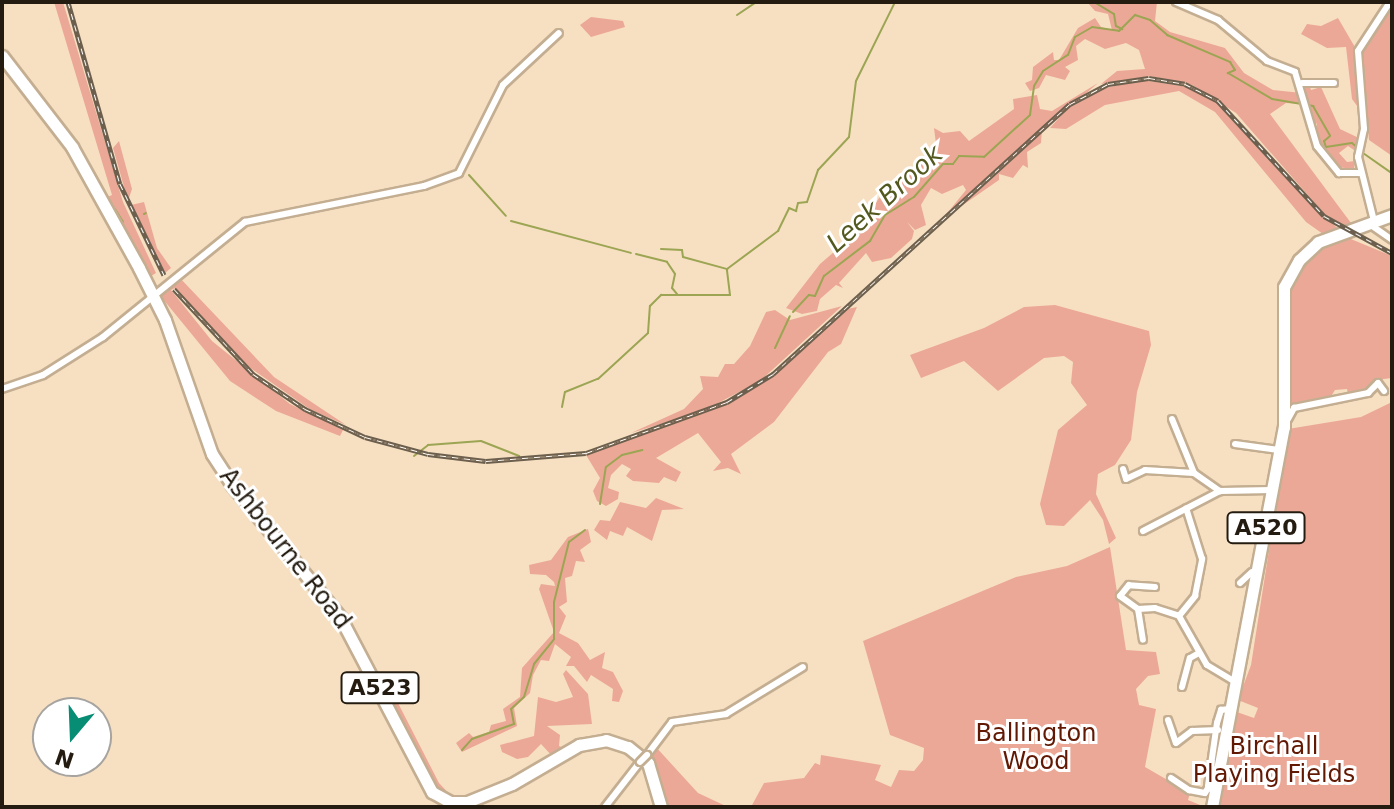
<!DOCTYPE html>
<style>
body{margin:0}
#map{position:relative;width:1394px;height:809px;overflow:hidden;background:#f7e0c2;font-family:"DejaVu Sans",sans-serif}
div>[style]{position:absolute}
.green>*{inset:0;background:#eca896}
.stream>*{height:2px;margin:-1px;padding:0 1px;transform-origin:1px;border-radius:1px;background:#9ca553}
.roads{filter:drop-shadow(2px 0 #c4ae92) drop-shadow(-2px 0 #c4ae92) drop-shadow(0 2px #c4ae92) drop-shadow(0 -2px #c4ae92)}
.minor>*{height:6px;margin:-3px;padding:0 3px;transform-origin:3px;border-radius:3px;background:#fff}
.highway>*{height:11px;margin:-5.5px;padding:0 5.5px;transform-origin:5.5px;border-radius:5.5px;background:#fff}
.rail>*{height:5px;margin-top:-2.5px;transform-origin:0;background:repeating-linear-gradient(90deg,#fff 0 6px,#6c5f4d 0 12px);box-sizing:border-box;border-block:2px solid #6c5f4d}
.bridges{filter:drop-shadow(2px 0 #c4ae92) drop-shadow(-2px 0 #c4ae92) drop-shadow(0 2px #c4ae92) drop-shadow(0 -2px #c4ae92)}
.minor-bridge>*{height:6px;margin:-3px;padding:0 3px;transform-origin:3px;border-radius:3px;background:#fff}
span{translate:-50% -50%;white-space:nowrap;text-align:center;line-height:1.15;-webkit-text-stroke:6px #fff;paint-order:stroke}
.shield-label span{padding:2px 6px;background:#fff;border:2px solid;border-radius:6px;-webkit-text-stroke-width:0}
.shield-label{font-size:22px;color:#241c11;font-weight:700}
.street-label{font-size:24px;color:#241c11}
.park-label{font-size:24px;color:#621904}
.water-label{font-size:26px;color:#53591e;font-style:italic}
.frame{position:absolute;inset:0;border:4px solid #241c11;pointer-events:none}
.north{position:absolute;left:32px;top:697px;width:80px;height:80px;box-sizing:border-box;background:#fff;border:2px solid #a7a4a0;border-radius:50%;rotate:199deg;font-size:22px;font-weight:700;line-height:32px;text-align:center;color:#241c11}
.north::after{content:'';display:block;margin:auto;width:28px;height:36px;background:#078d73;clip-path:polygon(50% 0,100% 100%,50% 72%,0 100%)}
</style>
<div id="map">
<div class="green">
<i style="clip-path:polygon(54px 2px,63px 2px,123px 202px,156px 273px,148px 278px,105px 198px,112px 195px)"></i>
<i style="clip-path:polygon(1087px 2px,1157px 2px,1155px 21px,1170px 32px,1225px 48px,1244px 73px,1273px 90px,1302px 93px,1303px 104px,1286px 103px,1270px 114px,1351px 223px,1342px 227px,1327px 217px,1236px 113px,1192px 85px,1150px 76px,1101px 84px,1117px 71px,1145px 69px,1139px 50px,1126px 43px,1105px 49px,1085px 39px,1076px 46px,1078px 60px,1065px 67px,1070px 71px,1065px 80px,1046px 75px,1039px 88px,1030px 91px,1025px 83px,1032px 80px,1033px 67px,1053px 52px,1054px 60px,1059px 60px,1078px 28px,1095px 18px,1101px 27px,1112px 30px,1108px 14px,1095px 11px)"></i>
<i style="clip-path:polygon(1392px 3px,1392px 156px,1369px 140px,1361px 51px)"></i>
<i style="clip-path:polygon(591px 17px,623px 21px,625px 27px,591px 37px,580px 25px)"></i>
<i style="clip-path:polygon(1338px 18px,1356px 49px,1360px 110px,1352px 99px,1346px 47px,1327px 48px,1301px 34px,1307px 24px,1321px 26px)"></i>
<i style="clip-path:polygon(1142px 80px,1188px 87px,1215px 101px,1338px 229px,1323px 234px,1306px 222px,1215px 112px,1179px 91px,1105px 105px,1066px 129px,1050px 128px,1067px 109px,1105px 88px)"></i>
<i style="clip-path:polygon(1098px 83px,944px 217px,966px 190px,963px 185px,942px 194px,931px 188px,921px 205px,926px 225px,915px 230px,907px 222px,914px 231px,912px 239px,891px 258px,872px 262px,866px 253px,839px 283px,843px 288px,836px 285px,820px 299px,817px 311px,802px 314px,786px 308px,820px 264px,856px 233px,883px 192px,937px 152px,934px 128px,943px 133px,960px 131px,969px 141px,1014px 109px,1013px 99px,1037px 95px,1040px 109px,1052px 111px)"></i>
<i style="clip-path:polygon(1309px 84px,1311px 90px,1321px 87px,1340px 129px,1361px 139px,1357px 152px,1348px 146px,1339px 153px,1347px 162px,1355px 161px,1354px 169px,1336px 167px,1316px 139px,1317px 124px,1311px 118px,1305px 89px)"></i>
<i style="clip-path:polygon(1042px 130px,1041px 143px,1027px 152px,1028px 168px,1023px 165px,1013px 178px,999px 174px,999px 180px,960px 207px)"></i>
<i style="clip-path:polygon(119px 141px,132px 189px,128px 201px,113px 148px)"></i>
<i style="clip-path:polygon(144px 202px,157px 248px,171px 268px,165px 273px,133px 212px,131px 205px)"></i>
<i style="clip-path:polygon(1346px 237px,1392px 256px,1392px 378px,1376px 380px,1368px 390px,1348px 395px,1347px 389px,1335px 390px,1330px 398px,1289px 408px,1287px 293px,1306px 258px)"></i>
<i style="clip-path:polygon(179px 277px,274px 377px,346px 425px,311px 410px,243px 363px,175px 288px,171px 290px,212px 341px,290px 404px,343px 430px,340px 436px,276px 411px,230px 381px,158px 293px)"></i>
<i style="clip-path:polygon(1055px 305px,1149px 331px,1151px 345px,1137px 392px,1131px 440px,1115px 465px,1098px 474px,1096px 494px,1116px 538px,1109px 544px,1103px 520px,1090px 500px,1064px 526px,1046px 525px,1040px 504px,1058px 430px,1087px 405px,1071px 383px,1073px 362px,1064px 356px,1044px 358px,998px 391px,964px 361px,921px 378px,910px 355px,984px 328px,1024px 307px)"></i>
<i style="clip-path:polygon(842px 306px,760px 381px,703px 411px,631px 433px,684px 409px,703px 389px,700px 376px,718px 377px,725px 364px,734px 364px,750px 346px,766px 312px,775px 310px,790px 320px)"></i>
<i style="clip-path:polygon(857px 307px,841px 344px,828px 352px,774px 422px,731px 454px,741px 474px,728px 468px,713px 471px,721px 462px,698px 433px,656px 458px,681px 472px,676px 482px,664px 477px,659px 483px,633px 481px,626px 476px,631px 469px,622px 464px,611px 475px,608px 488px,619px 492px,618px 499px,606px 506px,597px 501px,593px 491px,600px 478px,586px 455px,738px 397px,774px 374px,847px 309px)"></i>
<i style="clip-path:polygon(1392px 402px,1392px 807px,1218px 807px,1234px 711px,1254px 718px,1258px 708px,1238px 700px,1251px 665px,1288px 429px,1361px 417px)"></i>
<i style="clip-path:polygon(656px 498px,684px 509px,662px 510px,652px 541px,627px 527px,623px 536px,610px 531px,607px 540px,594px 530px,600px 520px,610px 521px,620px 502px,646px 508px)"></i>
<i style="clip-path:polygon(588px 529px,591px 542px,580px 550px,585px 562px,576px 561px,572px 576px,565px 578px,567px 602px,559px 607px,566px 616px,559px 633px,578px 643px,590px 660px,605px 652px,602px 668px,613px 672px,623px 691px,619px 702px,612px 701px,613px 689px,591px 675px,587px 682px,574px 666px,566px 666px,571px 657px,555px 644px,549px 661px,541px 660px,533px 675px,530px 693px,514px 708px,517px 726px,462px 752px,456px 743px,469px 733px,473px 737px,489px 732px,491px 725px,506px 721px,503px 709px,520px 697px,522px 668px,554px 632px,539px 589px,541px 584px,555px 586px,554px 582px,546px 575px,530px 574px,529px 565px,551px 560px,568px 537px)"></i>
<i style="clip-path:polygon(1110px 547px,1126px 650px,1156px 652px,1160px 674px,1148px 676px,1136px 689px,1139px 705px,1156px 709px,1145px 767px,1190px 793px,1188px 800px,1205px 807px,751px 807px,764px 783px,804px 778px,815px 763px,820px 765px,821px 755px,881px 765px,875px 780px,891px 787px,899px 770px,914px 771px,923px 760px,924px 748px,890px 735px,863px 641px,1016px 577px,1067px 566px)"></i>
<i style="clip-path:polygon(566px 670px,588px 694px,592px 724px,547px 726px,560px 735px,559px 746px,566px 749px,553px 757px,541px 744px,528px 757px,517px 759px,502px 752px,500px 745px,534px 736px,538px 697px,556px 702px,573px 697px,563px 674px)"></i>
<i style="clip-path:polygon(390px 703px,398px 703px,439px 783px,456px 801px,440px 796px)"></i>
<i style="clip-path:polygon(655px 746px,698px 793px,728px 807px,663px 807px,647px 757px)"></i>
</div>
<div class="stream">
<i style="left:1094px;top:2px;width:23px;rotate:31deg"></i>
<i style="left:1114px;top:14px;width:12px;rotate:81deg"></i>
<i style="left:1116px;top:26px;width:7px;rotate:27deg"></i>
<i style="left:737px;top:15px;width:23px;rotate:-34deg"></i>
<i style="left:1363px;top:153px;width:35px;rotate:35deg"></i>
<i style="left:469px;top:175px;width:55px;rotate:47.9deg"></i>
<i style="left:115px;top:209px;width:15px;rotate:58deg"></i>
<i style="left:144px;top:214px;width:2px;rotate:-27deg"></i>
<i style="left:511px;top:221px;width:124px;rotate:14.9deg"></i>
<i style="left:122px;top:224px;width:15px;rotate:62deg"></i>
<i style="left:661px;top:249px;width:21px;rotate:3deg"></i>
<i style="left:682px;top:250px;width:7px;rotate:82deg"></i>
<i style="left:683px;top:257px;width:46px;rotate:15.3deg"></i>
<i style="left:636px;top:254px;width:32px;rotate:14deg"></i>
<i style="left:667px;top:262px;width:14px;rotate:56deg"></i>
<i style="left:675px;top:274px;width:14px;rotate:102deg"></i>
<i style="left:672px;top:288px;width:8px;rotate:50deg"></i>
<i style="left:793px;top:312px;width:23px;rotate:-47deg"></i>
<i style="left:809px;top:295px;width:6px;rotate:9deg"></i>
<i style="left:815px;top:296px;width:22px;rotate:-66deg"></i>
<i style="left:824px;top:276px;width:58px;rotate:-37.3deg"></i>
<i style="left:870px;top:241px;width:30px;rotate:-60deg"></i>
<i style="left:885px;top:215px;width:34px;rotate:-32deg"></i>
<i style="left:914px;top:197px;width:44px;rotate:-48.7deg"></i>
<i style="left:943px;top:164px;width:10px"></i>
<i style="left:953px;top:164px;width:10px;rotate:-53deg"></i>
<i style="left:959px;top:156px;width:25px;rotate:2deg"></i>
<i style="left:984px;top:157px;width:62px;rotate:-42.4deg"></i>
<i style="left:1030px;top:115px;width:29px;rotate:-82deg"></i>
<i style="left:1034px;top:86px;width:17px;rotate:-59deg"></i>
<i style="left:1043px;top:71px;width:30px;rotate:-33deg"></i>
<i style="left:1068px;top:55px;width:19px;rotate:-69deg"></i>
<i style="left:1075px;top:37px;width:20px;rotate:-30deg"></i>
<i style="left:1092px;top:27px;width:27px;rotate:8deg"></i>
<i style="left:1119px;top:31px;width:23px;rotate:-45deg"></i>
<i style="left:1135px;top:15px;width:16px;rotate:18deg"></i>
<i style="left:1150px;top:20px;width:23px;rotate:41deg"></i>
<i style="left:1167px;top:35px;width:69px;rotate:23.2deg"></i>
<i style="left:1230px;top:62px;width:9px;rotate:58deg"></i>
<i style="left:1235px;top:70px;width:8px;rotate:157deg"></i>
<i style="left:1228px;top:73px;width:51px;rotate:30.6deg"></i>
<i style="left:1272px;top:99px;width:42px;rotate:9.7deg"></i>
<i style="left:1313px;top:106px;width:34px;rotate:60deg"></i>
<i style="left:1330px;top:136px;width:8px;rotate:140deg"></i>
<i style="left:1324px;top:141px;width:6px;rotate:72deg"></i>
<i style="left:1326px;top:147px;width:26px;rotate:-9deg"></i>
<i style="left:1352px;top:143px;width:8px;rotate:40deg"></i>
<i style="left:775px;top:348px;width:35px;rotate:-65deg"></i>
<i style="left:562px;top:407px;width:15px;rotate:-79deg"></i>
<i style="left:565px;top:392px;width:35px;rotate:-22deg"></i>
<i style="left:598px;top:379px;width:68px;rotate:-42.6deg"></i>
<i style="left:648px;top:333px;width:27px;rotate:-86deg"></i>
<i style="left:650px;top:306px;width:16px;rotate:-45deg"></i>
<i style="left:661px;top:295px;width:69px"></i>
<i style="left:730px;top:295px;width:26px;rotate:-97deg"></i>
<i style="left:727px;top:269px;width:64px;rotate:-36.7deg"></i>
<i style="left:778px;top:231px;width:25px;rotate:-64deg"></i>
<i style="left:789px;top:208px;width:8px;rotate:23deg"></i>
<i style="left:796px;top:211px;width:8px;rotate:-76deg"></i>
<i style="left:798px;top:203px;width:9px;rotate:-6deg"></i>
<i style="left:807px;top:202px;width:34px;rotate:-71deg"></i>
<i style="left:818px;top:170px;width:45px;rotate:-46.8deg"></i>
<i style="left:849px;top:137px;width:56px;rotate:-82.9deg"></i>
<i style="left:856px;top:81px;width:88px;rotate:-63.7deg"></i>
<i style="left:414px;top:456px;width:18px;rotate:-38deg"></i>
<i style="left:428px;top:445px;width:53px;rotate:-4.3deg"></i>
<i style="left:481px;top:441px;width:41px;rotate:21.5deg"></i>
<i style="left:600px;top:504px;width:37px;rotate:-81deg"></i>
<i style="left:606px;top:467px;width:20px;rotate:-37deg"></i>
<i style="left:622px;top:455px;width:21px;rotate:-14deg"></i>
<i style="left:462px;top:750px;width:15px;rotate:-48deg"></i>
<i style="left:472px;top:739px;width:45px;rotate:-19.7deg"></i>
<i style="left:514px;top:724px;width:15px;rotate:-101deg"></i>
<i style="left:511px;top:709px;width:18px;rotate:-43deg"></i>
<i style="left:524px;top:697px;width:34px;rotate:-73deg"></i>
<i style="left:534px;top:664px;width:32px;rotate:-51deg"></i>
<i style="left:554px;top:639px;width:37px;rotate:-90deg"></i>
<i style="left:554px;top:602px;width:62px;rotate:-76deg"></i>
<i style="left:569px;top:542px;width:20px;rotate:-37deg"></i>
</div>
<div class="roads">
<div class="minor">
<i style="left:1176px;top:2px;width:46px;rotate:23.2deg"></i>
<i style="left:1218px;top:20px;width:64px;rotate:39.9deg"></i>
<i style="left:1267px;top:61px;width:30px;rotate:21deg"></i>
<i style="left:1295px;top:72px;width:77px;rotate:73.4deg"></i>
<i style="left:1317px;top:146px;width:35px;rotate:51deg"></i>
<i style="left:1339px;top:173px;width:22px"></i>
<i style="left:1302px;top:83px;width:32px"></i>
<i style="left:1374px;top:221px;width:66px;rotate:-104deg"></i>
<i style="left:1358px;top:157px;width:29px;rotate:-78deg"></i>
<i style="left:1364px;top:129px;width:78px;rotate:-94.4deg"></i>
<i style="left:1358px;top:51px;width:59px;rotate:-56.9deg"></i>
<i style="left:1368px;top:223px;width:29px;rotate:35deg"></i>
<i style="left:2px;top:389px;width:43px;rotate:-18.9deg"></i>
<i style="left:43px;top:375px;width:71px;rotate:-32.3deg"></i>
<i style="left:103px;top:337px;width:183px;rotate:-39deg"></i>
<i style="left:245px;top:222px;width:183px;rotate:-11.4deg"></i>
<i style="left:424px;top:186px;width:37px;rotate:-20deg"></i>
<i style="left:459px;top:173px;width:98px;rotate:-63.4deg"></i>
<i style="left:503px;top:85px;width:76px;rotate:-42.9deg"></i>
<i style="left:1172px;top:419px;width:58px;rotate:67.8deg"></i>
<i style="left:1194px;top:473px;width:32px;rotate:35deg"></i>
<i style="left:1288px;top:419px;width:13px;rotate:-61deg"></i>
<i style="left:1294px;top:408px;width:76px;rotate:-11.5deg"></i>
<i style="left:1368px;top:393px;width:14px;rotate:-45deg"></i>
<i style="left:1378px;top:383px;width:10px;rotate:53deg"></i>
<i style="left:1235px;top:444px;width:44px;rotate:7.8deg"></i>
<i style="left:1123px;top:469px;width:10px;rotate:73deg"></i>
<i style="left:1126px;top:479px;width:21px;rotate:-25deg"></i>
<i style="left:1145px;top:470px;width:49px;rotate:3.5deg"></i>
<i style="left:1143px;top:531px;width:87px;rotate:-27.5deg"></i>
<i style="left:1220px;top:491px;width:52px;rotate:-1.1deg"></i>
<i style="left:1240px;top:583px;width:16px;rotate:-43deg"></i>
<i style="left:1155px;top:587px;width:26px;rotate:-176deg"></i>
<i style="left:1129px;top:585px;width:14px;rotate:129deg"></i>
<i style="left:1120px;top:596px;width:22px;rotate:36deg"></i>
<i style="left:1138px;top:609px;width:17px;rotate:-3deg"></i>
<i style="left:1155px;top:608px;width:25px;rotate:18deg"></i>
<i style="left:1179px;top:616px;width:56px;rotate:60.3deg"></i>
<i style="left:1207px;top:665px;width:35px;rotate:31deg"></i>
<i style="left:1138px;top:609px;width:31px;rotate:81deg"></i>
<i style="left:1179px;top:616px;width:26px;rotate:-51deg"></i>
<i style="left:1195px;top:596px;width:38px;rotate:-79deg"></i>
<i style="left:1202px;top:559px;width:53px;rotate:-107.4deg"></i>
<i style="left:1182px;top:687px;width:30px;rotate:-75deg"></i>
<i style="left:1190px;top:658px;width:10px;rotate:-29deg"></i>
<i style="left:1168px;top:720px;width:24px;rotate:71deg"></i>
<i style="left:1176px;top:743px;width:20px;rotate:-37deg"></i>
<i style="left:1192px;top:731px;width:26px;rotate:-2deg"></i>
<i style="left:647px;top:755px;width:41px;rotate:-52.9deg"></i>
<i style="left:672px;top:722px;width:55px;rotate:-8.4deg"></i>
<i style="left:726px;top:714px;width:90px;rotate:-31.4deg"></i>
<i style="left:1171px;top:778px;width:22px;rotate:34deg"></i>
<i style="left:1189px;top:790px;width:16px;rotate:11deg"></i>
<i style="left:1205px;top:793px;width:6px;rotate:-59deg"></i>
<i style="left:1214px;top:792px;width:8px;rotate:-135deg"></i>
<i style="left:1208px;top:786px;width:64px;rotate:-81.9deg"></i>
<i style="left:1217px;top:723px;width:14px;rotate:-73deg"></i>
<i style="left:1221px;top:710px;width:8px;rotate:-7deg"></i>
<i style="left:605px;top:807px;width:57px;rotate:-52.1deg"></i>
</div>
<div class="highway">
<i style="left:2px;top:56px;width:115px;rotate:52.4deg"></i>
<i style="left:72px;top:147px;width:138px;rotate:61deg"></i>
<i style="left:139px;top:268px;width:58px;rotate:63.4deg"></i>
<i style="left:165px;top:320px;width:142px;rotate:70.7deg"></i>
<i style="left:212px;top:454px;width:37px;rotate:57deg"></i>
<i style="left:232px;top:485px;width:171px;rotate:50.7deg"></i>
<i style="left:340px;top:617px;width:198px;rotate:62.3deg"></i>
<i style="left:432px;top:792px;width:21px;rotate:29deg"></i>
<i style="left:450px;top:802px;width:17px"></i>
<i style="left:467px;top:802px;width:48px;rotate:-21.8deg"></i>
<i style="left:512px;top:784px;width:78px;rotate:-30.2deg"></i>
<i style="left:579px;top:745px;width:27px;rotate:-10deg"></i>
<i style="left:606px;top:740px;width:23px;rotate:18deg"></i>
<i style="left:628px;top:747px;width:26px;rotate:39deg"></i>
<i style="left:648px;top:763px;width:46px;rotate:73.5deg"></i>
<i style="left:1212px;top:807px;width:387px;rotate:-79.3deg"></i>
<i style="left:1284px;top:427px;width:140px;rotate:-90deg"></i>
<i style="left:1284px;top:287px;width:31px;rotate:-61deg"></i>
<i style="left:1299px;top:260px;width:26px;rotate:-43deg"></i>
<i style="left:1318px;top:242px;width:79px;rotate:-20deg"></i>
</div>
</div>
<div class="rail">
<i style="left:68px;top:2px;width:189px;rotate:74.1deg"></i>
<i style="left:120px;top:184px;width:101px;rotate:64.2deg"></i>
<i style="left:174px;top:289px;width:116px;rotate:47.1deg"></i>
<i style="left:253px;top:374px;width:63px;rotate:33.9deg"></i>
<i style="left:305px;top:409px;width:66px;rotate:25deg"></i>
<i style="left:365px;top:437px;width:65px;rotate:15.1deg"></i>
<i style="left:428px;top:454px;width:58px;rotate:6.9deg"></i>
<i style="left:486px;top:461px;width:100px;rotate:-4.6deg"></i>
<i style="left:586px;top:453px;width:150px;rotate:-19.9deg"></i>
<i style="left:727px;top:402px;width:54px;rotate:-31.3deg"></i>
<i style="left:773px;top:374px;width:401px;rotate:-42.3deg"></i>
<i style="left:1070px;top:104px;width:43px;rotate:-27.8deg"></i>
<i style="left:1108px;top:84px;width:41px;rotate:-8.3deg"></i>
<i style="left:1149px;top:78px;width:36px;rotate:9deg"></i>
<i style="left:1185px;top:84px;width:37px;rotate:27deg"></i>
<i style="left:1218px;top:101px;width:156px;rotate:47.3deg"></i>
<i style="left:1324px;top:216px;width:77px;rotate:28.6deg"></i>
</div>
<div class="bridges">
<div class="minor-bridge">
<i style="left:640px;top:762px;width:10px;rotate:-45deg"></i>
</div>
</div>
<div class="shield-label">
<span style="left:1266px;top:528px">A520</span>
<span style="left:380px;top:688px">A523</span>
</div>
<div class="street-label">
<span style="left:285px;top:549px;rotate:52deg">Ashbourne Road</span>
</div>
<div class="park-label">
<span style="left:1036px;top:748px">Ballington<br>Wood</span>
<span style="left:1274px;top:761px">Birchall<br>Playing Fields</span>
</div>
<div class="water-label">
<span style="left:885px;top:199px;rotate:-42deg">Leek Brook</span>
</div>
<div class="frame"></div>
<div class="north">N</div>
</div>
